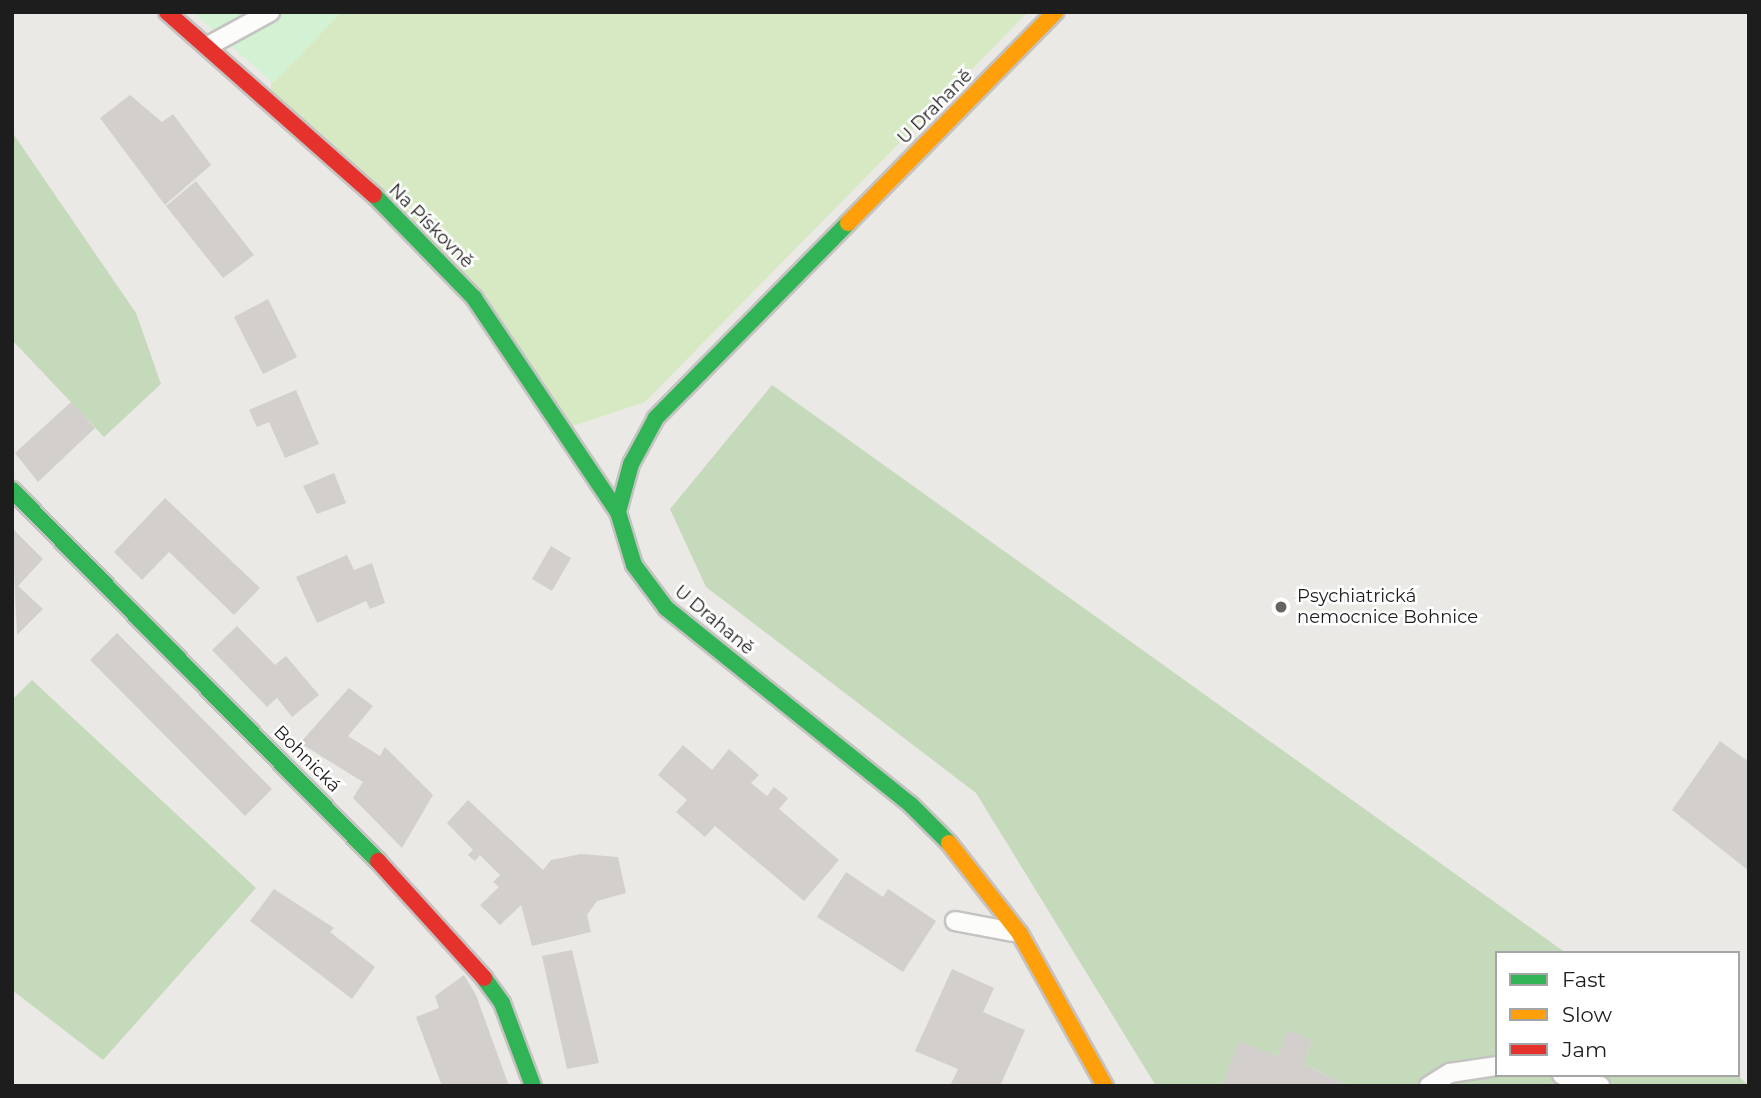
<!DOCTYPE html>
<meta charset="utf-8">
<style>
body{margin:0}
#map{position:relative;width:1761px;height:1098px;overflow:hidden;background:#ebe9e5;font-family:Montserrat,sans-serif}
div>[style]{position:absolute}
.grass>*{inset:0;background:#d7e9c3}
.forest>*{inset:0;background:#c5daba}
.park>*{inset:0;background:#d2f2d3}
.building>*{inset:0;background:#d2cfcc}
.roads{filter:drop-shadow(2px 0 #c4c3c1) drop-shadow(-2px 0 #c4c3c1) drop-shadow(0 2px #c4c3c1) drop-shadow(0 -2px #c4c3c1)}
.lane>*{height:18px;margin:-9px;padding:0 9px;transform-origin:9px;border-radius:9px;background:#fcfcfb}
.fast>*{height:16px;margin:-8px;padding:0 8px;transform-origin:8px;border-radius:8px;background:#30b455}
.slow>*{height:16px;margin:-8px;padding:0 8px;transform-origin:8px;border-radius:8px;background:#ff9f0a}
.jam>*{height:16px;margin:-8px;padding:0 8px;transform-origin:8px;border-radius:8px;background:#e5322d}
.dots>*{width:19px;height:19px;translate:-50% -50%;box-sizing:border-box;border:4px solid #fff;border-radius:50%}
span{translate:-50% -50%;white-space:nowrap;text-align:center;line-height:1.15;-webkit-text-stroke:5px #fff;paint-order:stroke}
.street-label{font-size:18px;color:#1d1d1d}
.poi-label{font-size:18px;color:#1d1d1d}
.left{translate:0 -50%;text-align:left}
.frame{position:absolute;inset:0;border:14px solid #1d1d1d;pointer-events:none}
.legend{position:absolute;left:1495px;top:951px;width:245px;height:126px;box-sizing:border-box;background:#fff;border:2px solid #a5a5a5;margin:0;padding:9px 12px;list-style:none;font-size:21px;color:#1d1d1d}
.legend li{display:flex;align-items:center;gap:14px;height:35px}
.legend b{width:35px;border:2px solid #a5a5a5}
</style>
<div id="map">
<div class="grass">
<i style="clip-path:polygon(274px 12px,1028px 12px,645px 402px,558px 431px,422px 238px,270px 108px)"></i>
</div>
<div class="forest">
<i style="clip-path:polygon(12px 132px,136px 313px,161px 384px,104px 437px,12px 340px)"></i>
<i style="clip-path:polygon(772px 385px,1566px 953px,1497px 953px,1497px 1075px,1737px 1075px,1749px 1086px,1350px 1086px,1303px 1064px,1312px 1040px,1287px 1031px,1278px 1056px,1239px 1042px,1222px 1086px,1156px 1086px,976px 793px,706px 587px,670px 509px)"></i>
<i style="clip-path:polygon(32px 680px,256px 888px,103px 1060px,12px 990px,12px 700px)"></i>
</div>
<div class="park">
<i style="clip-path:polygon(193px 12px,342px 12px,273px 83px)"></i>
</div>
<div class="building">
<i style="clip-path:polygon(130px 95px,162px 122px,173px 114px,211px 165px,165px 205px,100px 118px)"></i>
<i style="clip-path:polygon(196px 181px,254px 255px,223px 278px,166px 206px)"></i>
<i style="clip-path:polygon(268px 299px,297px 357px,263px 374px,234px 317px)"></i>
<i style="clip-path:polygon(296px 390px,319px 444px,285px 458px,269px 422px,257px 427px,249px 410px)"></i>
<i style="clip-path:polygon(71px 402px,95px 428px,38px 482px,15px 453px)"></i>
<i style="clip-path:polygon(334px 473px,346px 503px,317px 514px,303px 486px)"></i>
<i style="clip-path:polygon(165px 498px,260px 588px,234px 615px,169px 552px,142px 580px,114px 552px)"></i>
<i style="clip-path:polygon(12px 528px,43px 559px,18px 586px,43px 609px,17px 635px)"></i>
<i style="clip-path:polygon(551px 546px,571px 558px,552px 591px,532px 579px)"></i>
<i style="clip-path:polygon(347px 555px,354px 570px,372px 563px,385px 603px,370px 609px,366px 601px,317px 623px,296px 577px)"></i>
<i style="clip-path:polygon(237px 626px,275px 665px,286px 656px,319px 695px,292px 717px,277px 698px,267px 707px,212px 650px)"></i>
<i style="clip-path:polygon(117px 633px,272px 789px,245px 816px,90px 660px)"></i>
<i style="clip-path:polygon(349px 688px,373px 706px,348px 736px,380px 756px,385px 747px,433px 795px,402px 848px,353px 798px,363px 782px,300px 743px)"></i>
<i style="clip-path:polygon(1720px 741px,1749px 762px,1749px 871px,1672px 810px)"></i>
<i style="clip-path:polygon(683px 745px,712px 770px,729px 749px,759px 775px,751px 783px,767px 796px,774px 787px,788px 798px,779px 809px,839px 860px,804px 901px,715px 826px,705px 837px,676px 812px,687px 800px,658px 775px)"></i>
<i style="clip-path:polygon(468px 800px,543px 870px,551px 860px,581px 854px,618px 857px,626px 893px,597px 901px,587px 915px,591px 932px,532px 946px,521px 905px,500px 925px,480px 905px,499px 887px,493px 882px,500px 875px,480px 855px,475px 861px,468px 855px,473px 850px,447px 823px)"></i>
<i style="clip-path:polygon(846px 872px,883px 897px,888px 889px,936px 921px,903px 972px,817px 917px)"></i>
<i style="clip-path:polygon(274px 889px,334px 928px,330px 932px,375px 967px,352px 999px,250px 921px)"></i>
<i style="clip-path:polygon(572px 950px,599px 1063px,567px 1069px,542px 956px)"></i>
<i style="clip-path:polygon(952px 969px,994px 988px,983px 1012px,1025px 1030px,1000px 1086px,950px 1086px,958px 1069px,915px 1051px)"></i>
<i style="clip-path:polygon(464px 975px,476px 995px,509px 1086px,442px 1086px,416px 1017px,439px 1008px,435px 996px)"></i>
<i style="clip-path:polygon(1287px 1030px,1312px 1040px,1303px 1064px,1350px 1086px,1222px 1086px,1239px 1041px,1278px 1056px)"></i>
</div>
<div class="roads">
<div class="lane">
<i style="left:208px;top:46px;width:71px;rotate:-28.7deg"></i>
<i style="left:955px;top:921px;width:59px;rotate:10.7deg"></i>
<i style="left:1562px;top:1075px;width:40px;rotate:16deg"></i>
<i style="left:1429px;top:1086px;width:25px;rotate:-32deg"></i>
<i style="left:1450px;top:1073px;width:48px;rotate:-8.5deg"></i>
</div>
<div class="fast">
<i style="left:374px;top:195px;width:144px;rotate:45.8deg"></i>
<i style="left:474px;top:298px;width:258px;rotate:56.1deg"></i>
<i style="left:848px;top:223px;width:274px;rotate:134.6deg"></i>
<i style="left:656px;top:418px;width:52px;rotate:118.5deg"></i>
<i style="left:631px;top:464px;width:50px;rotate:105.2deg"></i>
<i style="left:618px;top:512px;width:55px;rotate:73.2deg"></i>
<i style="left:634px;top:565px;width:54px;rotate:53.3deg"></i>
<i style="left:666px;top:608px;width:313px;rotate:38.8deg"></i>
<i style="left:910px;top:804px;width:55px;rotate:45deg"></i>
<i style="left:12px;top:490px;width:521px;rotate:45.39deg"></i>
<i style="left:484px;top:978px;width:31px;rotate:54deg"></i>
<i style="left:502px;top:1003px;width:89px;rotate:69.5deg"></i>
</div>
<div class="slow">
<i style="left:848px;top:223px;width:296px;rotate:-45.5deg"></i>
<i style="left:949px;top:843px;width:115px;rotate:52deg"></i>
<i style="left:1020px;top:934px;width:174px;rotate:60.8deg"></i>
</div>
<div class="jam">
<i style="left:167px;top:12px;width:276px;rotate:41.5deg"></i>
<i style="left:378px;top:861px;width:158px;rotate:47.8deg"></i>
</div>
</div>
<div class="dots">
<i style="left:1281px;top:607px;background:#656463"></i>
</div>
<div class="street-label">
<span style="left:935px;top:107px;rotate:-45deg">U Drahaně</span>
<span style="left:431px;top:226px;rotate:45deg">Na Pískovně</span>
<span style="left:714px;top:620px;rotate:40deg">U Drahaně</span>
<span style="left:307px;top:759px;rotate:45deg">Bohnická</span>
</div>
<div class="poi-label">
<span class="left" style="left:1297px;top:607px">Psychiatrická<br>nemocnice Bohnice</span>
</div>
<div class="frame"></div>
<ul class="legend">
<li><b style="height:9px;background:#30b455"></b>Fast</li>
<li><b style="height:9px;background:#ff9f0a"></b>Slow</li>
<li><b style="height:9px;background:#e5322d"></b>Jam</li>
</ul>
</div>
